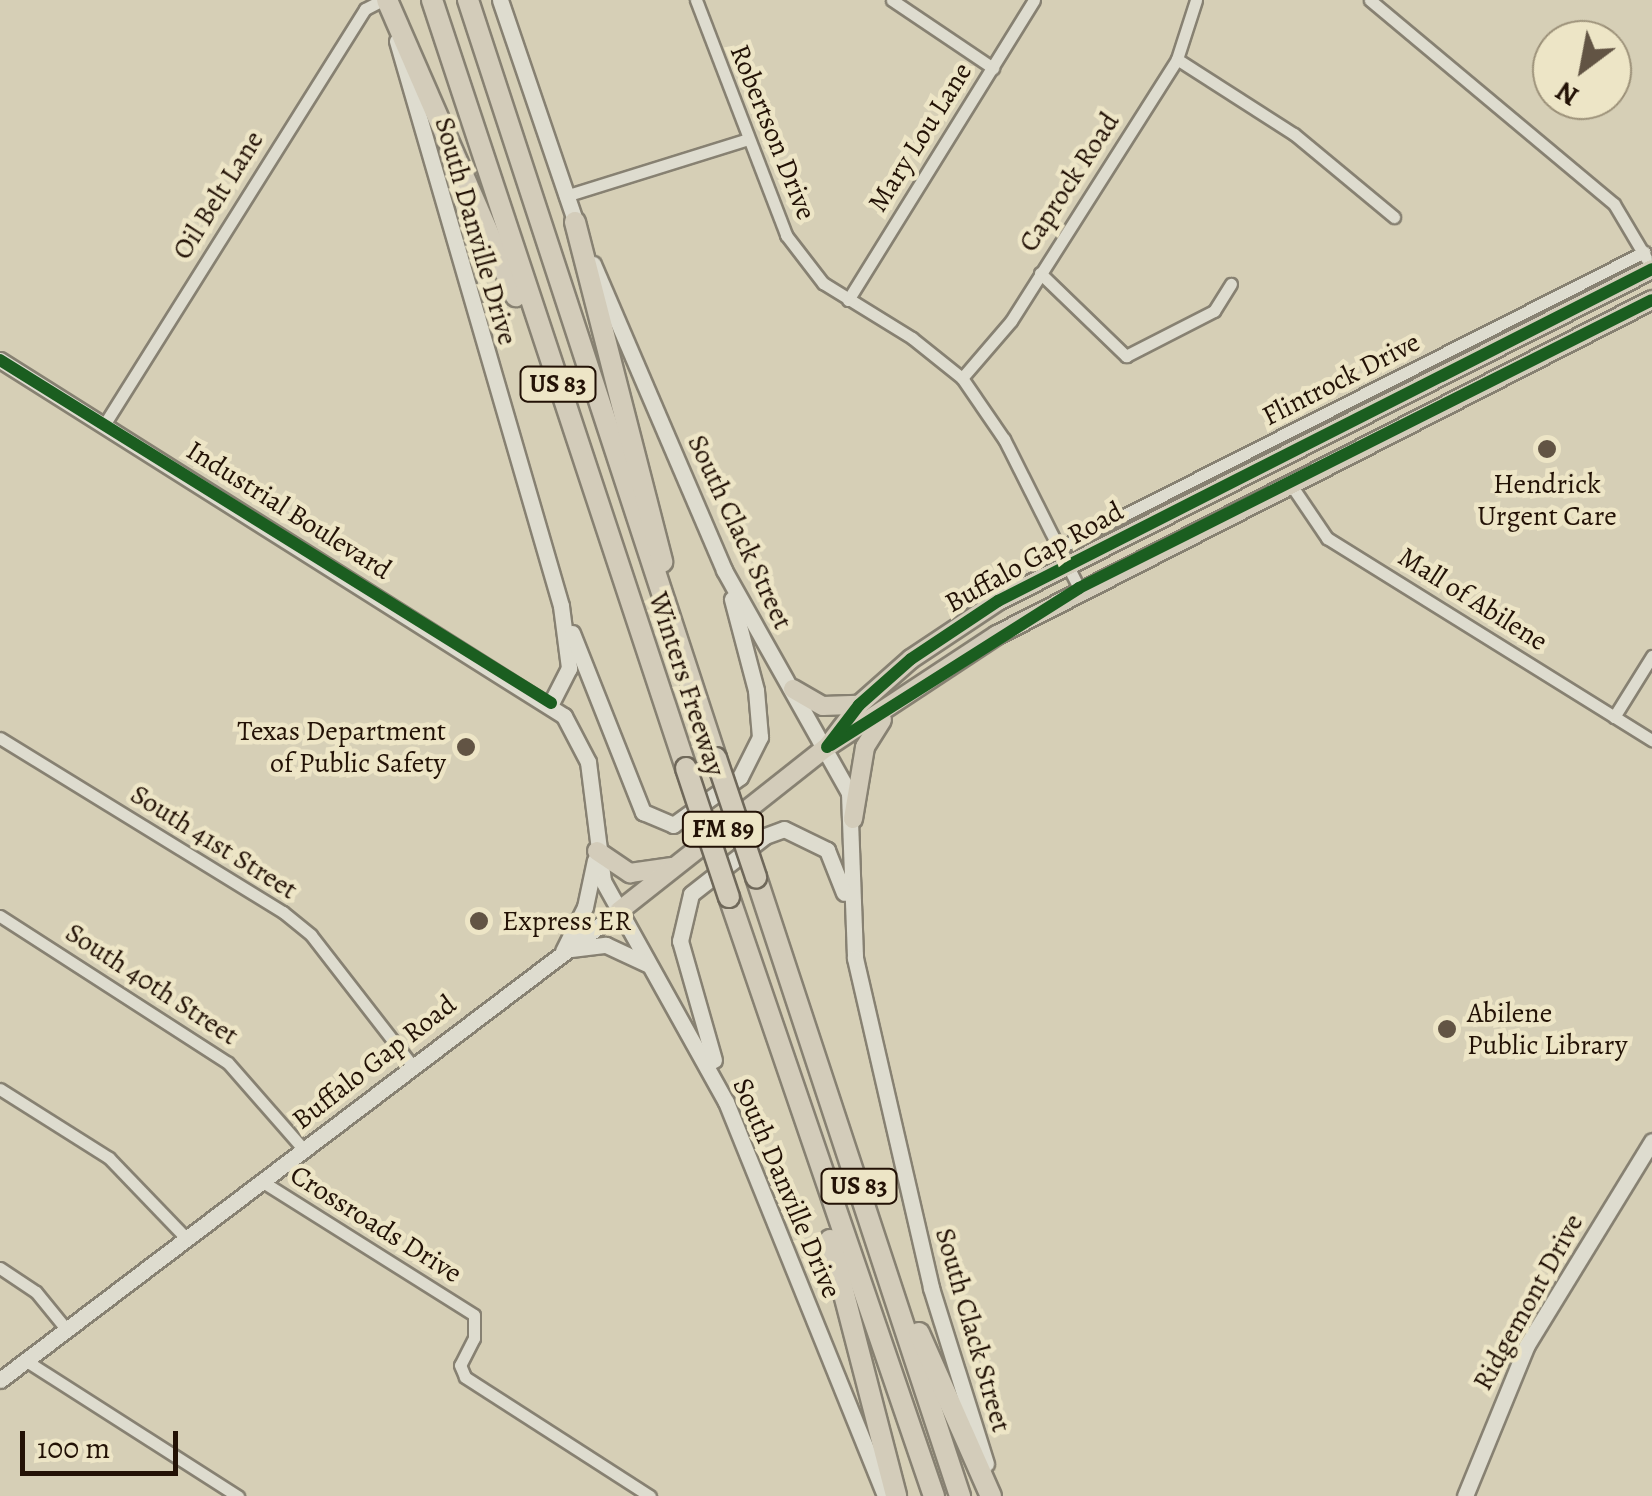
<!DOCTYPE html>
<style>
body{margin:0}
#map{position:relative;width:1652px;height:1496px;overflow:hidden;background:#d6cfb6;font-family:Alegreya,serif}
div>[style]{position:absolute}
.roads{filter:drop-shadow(2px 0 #878172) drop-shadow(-2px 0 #878172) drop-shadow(0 2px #878172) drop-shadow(0 -2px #878172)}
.street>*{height:11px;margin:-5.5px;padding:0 5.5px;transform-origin:5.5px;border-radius:5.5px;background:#dedccf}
.secondary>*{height:15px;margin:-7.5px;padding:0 7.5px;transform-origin:7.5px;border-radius:7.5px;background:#dedccf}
.primary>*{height:18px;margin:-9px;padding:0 9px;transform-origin:9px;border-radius:9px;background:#d3ccba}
.highway>*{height:20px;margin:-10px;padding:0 10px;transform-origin:10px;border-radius:10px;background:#d3ccba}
.bridges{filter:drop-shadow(2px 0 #6f685a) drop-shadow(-2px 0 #6f685a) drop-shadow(0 2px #6f685a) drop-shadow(0 -2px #6f685a)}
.highway-bridge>*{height:20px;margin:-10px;padding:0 10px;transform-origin:10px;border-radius:10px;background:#d3ccba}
.cycleway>*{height:12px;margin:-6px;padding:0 6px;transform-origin:6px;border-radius:6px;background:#1b5e20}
.dots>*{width:28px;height:28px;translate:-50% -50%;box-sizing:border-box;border:5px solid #ede5c6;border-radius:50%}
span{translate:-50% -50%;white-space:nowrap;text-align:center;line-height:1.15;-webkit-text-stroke:9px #ede5c6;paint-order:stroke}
.shield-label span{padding:2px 8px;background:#ede5c6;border:2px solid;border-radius:8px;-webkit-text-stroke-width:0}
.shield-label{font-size:25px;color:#231206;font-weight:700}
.street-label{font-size:28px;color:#231206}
.poi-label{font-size:28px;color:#231206}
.right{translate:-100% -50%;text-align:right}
.left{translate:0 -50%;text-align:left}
.north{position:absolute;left:1532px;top:20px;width:100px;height:100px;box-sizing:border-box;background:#ede5c6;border:2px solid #9c9179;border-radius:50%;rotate:212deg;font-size:28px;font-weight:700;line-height:40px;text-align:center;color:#231206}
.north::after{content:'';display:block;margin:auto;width:35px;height:45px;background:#625444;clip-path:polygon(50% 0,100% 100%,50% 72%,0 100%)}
.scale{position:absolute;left:20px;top:1431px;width:158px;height:45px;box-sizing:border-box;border:5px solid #231206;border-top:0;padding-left:12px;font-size:30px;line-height:35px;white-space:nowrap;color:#231206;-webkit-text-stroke:8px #ede5c6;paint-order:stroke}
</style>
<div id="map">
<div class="roads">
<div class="street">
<i style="left:696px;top:0;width:252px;rotate:69deg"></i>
<i style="left:786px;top:235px;width:61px;rotate:52.4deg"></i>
<i style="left:823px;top:283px;width:105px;rotate:31.7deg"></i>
<i style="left:912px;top:338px;width:64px;rotate:38.7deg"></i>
<i style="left:962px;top:378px;width:74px;rotate:55.5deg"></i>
<i style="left:1004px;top:439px;width:167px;rotate:63.3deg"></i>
<i style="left:892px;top:0;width:122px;rotate:34deg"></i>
<i style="left:1370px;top:0;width:318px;rotate:39.9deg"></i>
<i style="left:1614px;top:204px;width:63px;rotate:59.3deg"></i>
<i style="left:1177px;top:59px;width:139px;rotate:32.7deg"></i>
<i style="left:1294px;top:134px;width:130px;rotate:39.7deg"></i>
<i style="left:565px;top:196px;width:189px;rotate:-17.3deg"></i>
<i style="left:1040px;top:273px;width:120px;rotate:44deg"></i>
<i style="left:1126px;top:356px;width:99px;rotate:-27.1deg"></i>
<i style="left:1214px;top:311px;width:32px;rotate:-58deg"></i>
<i style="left:848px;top:300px;width:353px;rotate:-58.2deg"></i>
<i style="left:962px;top:378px;width:75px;rotate:-49.3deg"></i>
<i style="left:1011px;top:321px;width:310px;rotate:-57.6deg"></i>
<i style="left:1177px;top:59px;width:62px;rotate:-72.1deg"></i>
<i style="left:104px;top:425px;width:491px;rotate:-57.9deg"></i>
<i style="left:365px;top:9px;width:20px;rotate:-27deg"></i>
<i style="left:1289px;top:482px;width:68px;rotate:55.8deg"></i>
<i style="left:1327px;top:538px;width:383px;rotate:31.9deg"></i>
<i style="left:1059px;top:548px;width:656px;rotate:-26.84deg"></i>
<i style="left:1614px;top:717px;width:72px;rotate:-58.1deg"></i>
<i style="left:0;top:738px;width:332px;rotate:31.6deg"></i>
<i style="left:283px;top:912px;width:36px;rotate:39deg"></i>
<i style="left:311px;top:935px;width:165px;rotate:52.2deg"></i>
<i style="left:0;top:916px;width:271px;rotate:32.8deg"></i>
<i style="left:228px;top:1063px;width:117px;rotate:48.8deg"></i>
<i style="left:0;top:1089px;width:129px;rotate:32.3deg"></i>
<i style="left:109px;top:1158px;width:112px;rotate:46.1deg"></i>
<i style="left:263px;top:1182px;width:249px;rotate:32.2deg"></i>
<i style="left:474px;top:1315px;width:23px;rotate:90deg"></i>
<i style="left:474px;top:1338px;width:30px;rotate:117deg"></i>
<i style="left:460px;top:1365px;width:13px;rotate:67deg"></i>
<i style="left:465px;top:1377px;width:220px;rotate:32.8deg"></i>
<i style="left:0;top:1268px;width:43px;rotate:33.7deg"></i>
<i style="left:36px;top:1292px;width:49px;rotate:50.8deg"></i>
<i style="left:25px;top:1360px;width:253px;rotate:32.6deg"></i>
</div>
<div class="secondary">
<i style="left:500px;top:0;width:242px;rotate:71.2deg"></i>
<i style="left:397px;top:41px;width:588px;rotate:73.81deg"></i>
<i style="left:561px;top:606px;width:63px;rotate:82.6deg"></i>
<i style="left:569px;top:668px;width:39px;rotate:117deg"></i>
<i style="left:593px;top:264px;width:333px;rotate:66.8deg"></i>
<i style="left:724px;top:570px;width:256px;rotate:60.7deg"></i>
<i style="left:849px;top:793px;width:165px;rotate:87.9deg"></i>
<i style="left:855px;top:958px;width:339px;rotate:77deg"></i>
<i style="left:931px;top:1288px;width:184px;rotate:72.6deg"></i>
<i style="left:0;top:360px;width:667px;rotate:32.26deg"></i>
<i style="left:564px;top:716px;width:52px;rotate:62.4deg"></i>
<i style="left:588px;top:762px;width:120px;rotate:82.8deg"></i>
<i style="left:603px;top:881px;width:253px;rotate:60.9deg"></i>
<i style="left:726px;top:1102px;width:425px;rotate:68deg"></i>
<i style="left:572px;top:633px;width:193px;rotate:68.4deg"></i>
<i style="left:643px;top:812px;width:33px;rotate:23deg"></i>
<i style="left:673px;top:825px;width:82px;rotate:-35.6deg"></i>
<i style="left:740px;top:777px;width:45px;rotate:-63.4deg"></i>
<i style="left:760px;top:737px;width:47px;rotate:-94.9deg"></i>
<i style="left:756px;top:690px;width:94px;rotate:-104.8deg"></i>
<i style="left:571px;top:949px;width:35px;rotate:-7deg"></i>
<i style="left:606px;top:945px;width:45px;rotate:24.9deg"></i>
<i style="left:563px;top:951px;width:49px;rotate:-63.4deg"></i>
<i style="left:585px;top:907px;width:48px;rotate:-78deg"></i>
<i style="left:714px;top:1060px;width:124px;rotate:-105.9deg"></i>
<i style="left:680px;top:941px;width:48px;rotate:-76.8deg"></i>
<i style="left:691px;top:894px;width:94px;rotate:-38.1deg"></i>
<i style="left:765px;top:836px;width:20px;rotate:-20deg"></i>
<i style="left:784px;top:829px;width:48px;rotate:26deg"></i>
<i style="left:827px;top:850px;width:46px;rotate:68.4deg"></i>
<i style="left:0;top:1380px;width:777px;rotate:-37.15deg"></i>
<i style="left:1465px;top:1496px;width:163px;rotate:-67.7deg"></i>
<i style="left:1527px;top:1345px;width:239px;rotate:-58.5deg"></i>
</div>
<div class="primary">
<i style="left:793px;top:689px;width:34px;rotate:30deg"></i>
<i style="left:823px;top:706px;width:35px;rotate:-2deg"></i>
<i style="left:827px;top:747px;width:53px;rotate:-52.7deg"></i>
<i style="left:859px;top:705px;width:69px;rotate:-41.5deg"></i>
<i style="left:911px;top:659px;width:105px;rotate:-33.7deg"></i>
<i style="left:998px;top:601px;width:733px;rotate:-26.91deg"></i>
<i style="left:853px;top:819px;width:73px;rotate:-80.5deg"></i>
<i style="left:865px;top:747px;width:32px;rotate:-58deg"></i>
<i style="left:597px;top:851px;width:40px;rotate:34deg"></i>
<i style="left:630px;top:873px;width:41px;rotate:-8.3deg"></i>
<i style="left:619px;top:911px;width:265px;rotate:-38.3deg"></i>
<i style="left:827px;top:747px;width:204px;rotate:-33.4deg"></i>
<i style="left:997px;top:635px;width:736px;rotate:-27.09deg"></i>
</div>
<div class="highway">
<i style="left:387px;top:0;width:323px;rotate:66.5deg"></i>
<i style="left:432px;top:0;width:809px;rotate:71.7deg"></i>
<i style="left:468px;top:0;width:798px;rotate:71.88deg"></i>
<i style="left:575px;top:222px;width:351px;rotate:75.6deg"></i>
<i style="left:756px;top:877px;width:652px;rotate:71.76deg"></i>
<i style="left:729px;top:897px;width:633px;rotate:71.11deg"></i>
<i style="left:830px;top:1240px;width:264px;rotate:75.5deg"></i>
<i style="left:919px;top:1333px;width:178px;rotate:66.2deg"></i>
</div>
</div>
<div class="bridges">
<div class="highway-bridge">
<i style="left:716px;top:758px;width:126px;rotate:71.4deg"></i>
<i style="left:686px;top:768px;width:136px;rotate:71.6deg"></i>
</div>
</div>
<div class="cycleway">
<i style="left:0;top:360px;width:649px;rotate:31.9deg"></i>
<i style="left:831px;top:745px;width:294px;rotate:-32.3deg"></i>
<i style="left:1079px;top:588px;width:641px;rotate:-26.68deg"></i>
<i style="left:827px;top:747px;width:53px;rotate:-52.7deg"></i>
<i style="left:859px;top:705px;width:69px;rotate:-41.5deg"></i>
<i style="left:911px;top:659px;width:105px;rotate:-33.7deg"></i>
<i style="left:998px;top:601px;width:733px;rotate:-26.91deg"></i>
</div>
<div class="dots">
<i style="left:1547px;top:449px;background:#625444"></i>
<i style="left:466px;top:747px;background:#625444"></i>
<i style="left:479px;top:921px;background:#625444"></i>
<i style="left:1447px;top:1029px;background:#625444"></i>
</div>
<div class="shield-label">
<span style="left:558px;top:384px">US 83</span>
<span style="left:723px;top:829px">FM 89</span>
<span style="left:859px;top:1186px">US 83</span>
</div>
<div class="street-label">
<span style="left:773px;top:132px;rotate:68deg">Robertson Drive</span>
<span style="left:920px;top:137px;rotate:-58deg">Mary Lou Lane</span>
<span style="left:1069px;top:182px;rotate:-57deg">Caprock Road</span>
<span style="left:218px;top:195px;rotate:-58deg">Oil Belt Lane</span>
<span style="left:476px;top:231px;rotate:74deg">South Danville Drive</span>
<span style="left:1341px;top:379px;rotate:-27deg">Flintrock Drive</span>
<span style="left:289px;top:510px;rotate:32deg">Industrial Boulevard</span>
<span style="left:740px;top:532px;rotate:65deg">South Clack Street</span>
<span style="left:1034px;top:557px;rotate:-29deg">Buffalo Gap Road</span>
<span style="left:1473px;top:599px;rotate:32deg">Mall of Abilene</span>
<span style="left:687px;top:684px;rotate:72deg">Winters Freeway</span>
<span style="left:214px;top:842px;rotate:32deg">South 41st Street</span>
<span style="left:152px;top:984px;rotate:33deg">South 40th Street</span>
<span style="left:374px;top:1062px;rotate:-38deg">Buffalo Gap Road</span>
<span style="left:787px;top:1188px;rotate:67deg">South Danville Drive</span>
<span style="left:376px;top:1224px;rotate:32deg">Crossroads Drive</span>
<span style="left:1528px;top:1302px;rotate:-61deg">Ridgemont Drive</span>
<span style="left:973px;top:1330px;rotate:74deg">South Clack Street</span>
</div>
<div class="poi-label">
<span style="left:1547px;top:500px">Hendrick<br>Urgent Care</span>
<span class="right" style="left:446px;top:747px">Texas Department<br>of Public Safety</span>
<span class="left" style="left:502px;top:921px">Express ER</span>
<span class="left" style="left:1467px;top:1029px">Abilene<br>Public Library</span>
</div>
<div class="north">N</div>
<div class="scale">100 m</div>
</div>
